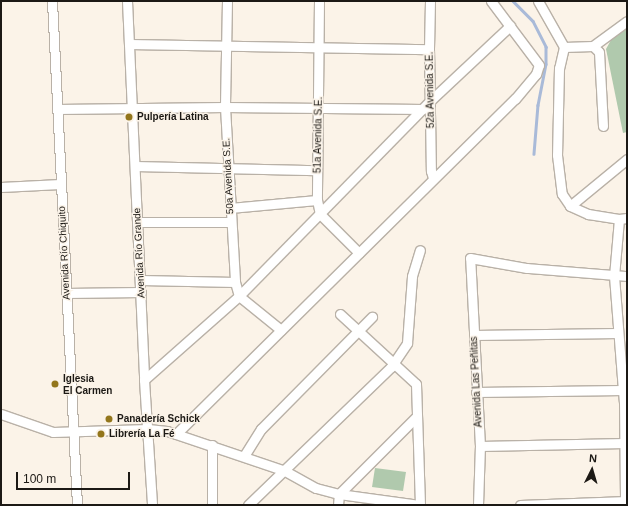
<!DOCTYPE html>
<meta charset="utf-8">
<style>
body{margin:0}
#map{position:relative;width:628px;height:506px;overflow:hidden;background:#fbf3e8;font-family:Helvetica,sans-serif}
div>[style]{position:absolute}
.green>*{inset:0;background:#b0c9ad}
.stream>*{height:2.5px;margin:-1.25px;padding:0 1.25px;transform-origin:1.25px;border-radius:1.25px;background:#a9bad8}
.roads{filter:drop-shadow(1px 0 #b9b1a7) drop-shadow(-1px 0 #b9b1a7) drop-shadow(0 1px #b9b1a7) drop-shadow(0 -1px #b9b1a7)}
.minor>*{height:9px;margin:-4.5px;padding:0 4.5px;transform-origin:4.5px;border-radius:4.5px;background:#fff}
.dots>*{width:11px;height:11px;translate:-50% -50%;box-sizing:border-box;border:2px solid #fbf3e8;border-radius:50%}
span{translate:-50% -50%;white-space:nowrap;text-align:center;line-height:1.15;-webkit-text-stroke:3px #fbf3e8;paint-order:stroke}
.street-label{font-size:10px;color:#1c1915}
.poi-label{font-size:10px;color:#1c1915;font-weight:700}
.left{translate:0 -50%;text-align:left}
.frame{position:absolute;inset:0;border:2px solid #1c1915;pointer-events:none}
.north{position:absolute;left:572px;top:450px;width:40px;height:40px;-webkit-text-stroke:3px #fbf3e8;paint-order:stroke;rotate:5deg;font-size:11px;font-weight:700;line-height:16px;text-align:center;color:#1c1915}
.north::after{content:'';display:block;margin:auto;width:14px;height:18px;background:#1c1915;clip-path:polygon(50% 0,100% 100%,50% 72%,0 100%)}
.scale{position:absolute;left:16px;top:472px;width:114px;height:18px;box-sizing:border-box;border:2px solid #1c1915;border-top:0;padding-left:5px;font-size:12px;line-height:14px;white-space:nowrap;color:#1c1915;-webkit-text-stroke:3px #fbf3e8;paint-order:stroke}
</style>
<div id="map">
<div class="green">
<i style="clip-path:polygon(627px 22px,627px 132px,623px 133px,606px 49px,616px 31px)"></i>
<i style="clip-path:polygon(375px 468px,406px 472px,403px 491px,372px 487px)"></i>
</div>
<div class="stream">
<i style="left:513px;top:1px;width:28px;rotate:45deg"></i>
<i style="left:533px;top:21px;width:29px;rotate:63deg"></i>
<i style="left:546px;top:47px;width:17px;rotate:90deg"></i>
<i style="left:546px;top:64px;width:42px;rotate:101deg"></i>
<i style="left:538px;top:105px;width:49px;rotate:94.7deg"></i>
</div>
<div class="roads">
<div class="minor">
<i style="left:52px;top:1px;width:505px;rotate:87.16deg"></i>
<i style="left:127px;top:1px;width:379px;rotate:87.4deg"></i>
<i style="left:144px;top:380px;width:125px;rotate:86.3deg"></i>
<i style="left:227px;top:1px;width:106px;rotate:91.1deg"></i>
<i style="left:225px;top:107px;width:175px;rotate:86.7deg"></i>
<i style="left:235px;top:282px;width:15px;rotate:74deg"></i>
<i style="left:239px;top:296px;width:54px;rotate:39deg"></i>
<i style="left:319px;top:1px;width:199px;rotate:90.6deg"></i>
<i style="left:317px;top:200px;width:14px;rotate:78deg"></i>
<i style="left:320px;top:214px;width:55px;rotate:45deg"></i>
<i style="left:430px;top:1px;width:48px;rotate:91.2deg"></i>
<i style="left:429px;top:49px;width:122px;rotate:89.1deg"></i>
<i style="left:431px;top:171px;width:7px;rotate:74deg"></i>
<i style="left:538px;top:1px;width:53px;rotate:60.5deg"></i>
<i style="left:564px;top:47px;width:22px;rotate:103deg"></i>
<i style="left:559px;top:68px;width:87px;rotate:91.3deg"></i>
<i style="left:557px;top:155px;width:39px;rotate:83deg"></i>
<i style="left:562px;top:194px;width:14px;rotate:56deg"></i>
<i style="left:570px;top:206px;width:20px;rotate:24deg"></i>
<i style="left:588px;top:214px;width:31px;rotate:9deg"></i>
<i style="left:619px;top:219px;width:8px;rotate:-7deg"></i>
<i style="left:129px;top:44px;width:300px;rotate:1deg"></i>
<i style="left:593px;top:46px;width:8px;rotate:45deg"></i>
<i style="left:599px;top:52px;width:74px;rotate:86.9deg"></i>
<i style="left:564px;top:47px;width:29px;rotate:-2deg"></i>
<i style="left:593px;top:46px;width:42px;rotate:-36.3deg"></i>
<i style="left:57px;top:109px;width:168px;rotate:-0.7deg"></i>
<i style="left:225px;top:107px;width:198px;rotate:0.6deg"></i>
<i style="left:135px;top:166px;width:182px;rotate:1.3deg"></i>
<i style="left:1px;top:187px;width:59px;rotate:-2.9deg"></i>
<i style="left:570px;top:206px;width:74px;rotate:-39.5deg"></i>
<i style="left:230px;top:208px;width:87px;rotate:-5.3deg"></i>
<i style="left:619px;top:219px;width:57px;rotate:95deg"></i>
<i style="left:614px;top:276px;width:126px;rotate:85.5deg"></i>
<i style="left:624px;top:402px;width:103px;rotate:89.4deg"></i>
<i style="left:138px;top:222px;width:93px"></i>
<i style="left:141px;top:280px;width:94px;rotate:1.2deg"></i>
<i style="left:66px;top:293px;width:75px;rotate:-0.8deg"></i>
<i style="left:340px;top:314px;width:103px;rotate:42.6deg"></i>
<i style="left:416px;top:384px;width:121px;rotate:88.1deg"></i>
<i style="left:474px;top:335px;width:144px;rotate:-0.8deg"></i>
<i style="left:144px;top:380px;width:127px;rotate:-41.5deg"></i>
<i style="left:239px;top:296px;width:273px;rotate:-45.6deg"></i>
<i style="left:430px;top:101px;width:110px;rotate:-43.2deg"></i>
<i style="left:476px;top:392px;width:147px;rotate:-0.8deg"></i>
<i style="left:1px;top:414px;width:55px;rotate:19.1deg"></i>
<i style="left:53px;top:432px;width:95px;rotate:-1.8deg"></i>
<i style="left:148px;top:429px;width:19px;rotate:6deg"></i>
<i style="left:167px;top:431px;width:125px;rotate:18.7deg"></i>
<i style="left:285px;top:471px;width:35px;rotate:29deg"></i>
<i style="left:316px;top:488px;width:24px;rotate:15deg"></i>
<i style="left:339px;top:494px;width:81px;rotate:7.8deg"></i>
<i style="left:176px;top:434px;width:477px;rotate:-44.7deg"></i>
<i style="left:515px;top:99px;width:33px;rotate:-50deg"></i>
<i style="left:536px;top:74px;width:9px;rotate:-72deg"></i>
<i style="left:539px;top:65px;width:80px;rotate:-126.9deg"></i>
<i style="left:480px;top:446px;width:145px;rotate:-1.2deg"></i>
<i style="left:244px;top:456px;width:32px;rotate:-58deg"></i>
<i style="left:261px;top:429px;width:158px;rotate:-45.3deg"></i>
<i style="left:212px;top:505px;width:60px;rotate:-90deg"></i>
<i style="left:248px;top:505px;width:199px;rotate:-44deg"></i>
<i style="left:391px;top:367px;width:29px;rotate:-56deg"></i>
<i style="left:407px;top:343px;width:67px;rotate:-85.7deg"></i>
<i style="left:412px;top:276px;width:27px;rotate:-73deg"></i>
<i style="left:338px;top:505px;width:11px;rotate:-85deg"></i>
<i style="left:339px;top:494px;width:110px;rotate:-45deg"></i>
<i style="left:478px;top:505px;width:59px;rotate:-88.1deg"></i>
<i style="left:480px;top:446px;width:188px;rotate:-93deg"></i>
<i style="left:470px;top:258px;width:58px;rotate:10deg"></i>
<i style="left:527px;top:268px;width:100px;rotate:4.6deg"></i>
<i style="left:520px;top:505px;width:107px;rotate:-2.1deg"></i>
</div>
</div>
<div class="dots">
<i style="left:129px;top:117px;background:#93761c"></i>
<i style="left:55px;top:384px;background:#93761c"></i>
<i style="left:109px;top:419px;background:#93761c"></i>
<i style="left:101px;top:434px;background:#93761c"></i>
</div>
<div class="street-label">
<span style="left:430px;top:90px;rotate:-91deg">52a Avenida S.E.</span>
<span style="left:318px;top:135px;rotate:-89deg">51a Avenida S.E.</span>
<span style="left:228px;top:176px;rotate:-93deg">50a Avenida S.E.</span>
<span style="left:64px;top:253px;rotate:-93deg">Avenida Río Chiquito</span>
<span style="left:139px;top:253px;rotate:-93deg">Avenida Río Grande</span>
<span style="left:476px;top:382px;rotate:-93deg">Avenida Las Peñitas</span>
</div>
<div class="poi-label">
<span class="left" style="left:137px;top:117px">Pulpería Latina</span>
<span class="left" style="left:63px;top:384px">Iglesia<br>El Carmen</span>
<span class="left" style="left:117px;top:419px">Panadería Schick</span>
<span class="left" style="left:109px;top:434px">Librería La Fé</span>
</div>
<div class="frame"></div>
<div class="north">N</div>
<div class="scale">100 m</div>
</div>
